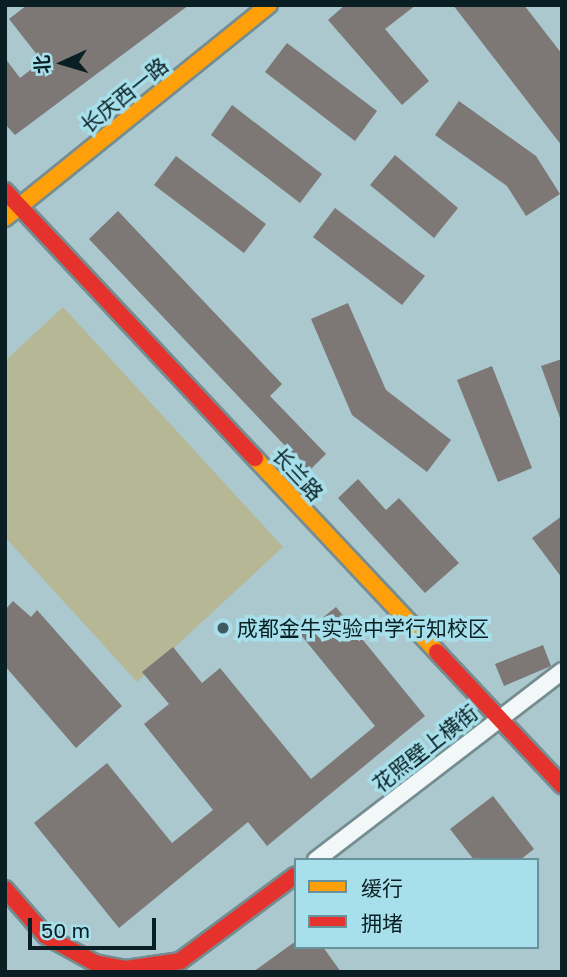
<!DOCTYPE html>
<meta charset="utf-8">
<style>
body{margin:0}
#map{position:relative;width:567px;height:977px;overflow:hidden;background:#aac8ce;font-family:"Golos Text","Noto Sans SC",sans-serif}
div>[style]{position:absolute}
.green>*{inset:0;background:#b6b795}
.building>*{inset:0;background:#7d7776}
.roads{filter:drop-shadow(2px 0 #758d91) drop-shadow(-2px 0 #758d91) drop-shadow(0 2px #758d91) drop-shadow(0 -2px #758d91)}
.street>*{height:16px;margin:-8px;padding:0 8px;transform-origin:8px;border-radius:8px;background:#f2f7f8}
.slow>*{height:16px;margin:-8px;padding:0 8px;transform-origin:8px;border-radius:8px;background:#ff9f0a}
.jam>*{height:16px;margin:-8px;padding:0 8px;transform-origin:8px;border-radius:8px;background:#e5322d}
.dots>*{width:19px;height:19px;translate:-50% -50%;box-sizing:border-box;border:4px solid #a7dfea;border-radius:50%}
span{translate:-50% -50%;white-space:nowrap;text-align:center;line-height:1.15;-webkit-text-stroke:7px #a7dfea;paint-order:stroke}
.street-label{font-size:21px;color:#091f24}
.poi-label{font-size:21px;color:#091f24}
.left{translate:0 -50%;text-align:left}
.frame{position:absolute;inset:0;border:7px solid #091f24;pointer-events:none}
.legend{position:absolute;left:294px;top:858px;width:245px;height:91px;box-sizing:border-box;background:#a7dfea;border:2px solid #68929b;margin:0;padding:9px 12px;list-style:none;font-size:21px;color:#091f24}
.legend li{display:flex;align-items:center;gap:14px;height:35px}
.legend b{width:35px;border:2px solid #68929b}
.north{position:absolute;left:28px;top:28px;width:70px;height:70px;-webkit-text-stroke:5px #a7dfea;paint-order:stroke;rotate:266deg;font-size:19px;font-weight:700;line-height:28px;text-align:center;color:#091f24}
.north::after{content:'';display:block;margin:auto;width:24px;height:32px;background:#091f24;clip-path:polygon(50% 0,100% 100%,50% 72%,0 100%)}
.scale{position:absolute;left:28px;top:918px;width:128px;height:32px;box-sizing:border-box;border:4px solid #091f24;border-top:0;padding-left:9px;font-size:21px;line-height:24px;white-space:nowrap;color:#091f24;-webkit-text-stroke:5px #a7dfea;paint-order:stroke}
</style>
<div id="map">
<div class="green">
<i style="clip-path:polygon(63px 307px,283px 547px,137px 682px,5px 537px,5px 361px)"></i>
</div>
<div class="building">
<i style="clip-path:polygon(27px 5px,189px 5px,15px 135px,5px 124px,5px 58px,20px 78px,42px 61px,9px 19px)"></i>
<i style="clip-path:polygon(345px 5px,416px 5px,385px 29px,429px 81px,402px 105px,328px 20px)"></i>
<i style="clip-path:polygon(453px 5px,524px 5px,562px 54px,562px 146px)"></i>
<i style="clip-path:polygon(287px 43px,377px 111px,355px 141px,265px 72px)"></i>
<i style="clip-path:polygon(459px 101px,536px 156px,560px 194px,526px 216px,507px 186px,435px 135px)"></i>
<i style="clip-path:polygon(232px 105px,322px 174px,300px 203px,211px 135px)"></i>
<i style="clip-path:polygon(395px 155px,458px 208px,434px 238px,370px 185px)"></i>
<i style="clip-path:polygon(176px 156px,266px 224px,244px 253px,154px 185px)"></i>
<i style="clip-path:polygon(335px 208px,425px 276px,402px 305px,313px 237px)"></i>
<i style="clip-path:polygon(118px 211px,282px 384px,270px 396px,326px 454px,309px 471px,89px 239px)"></i>
<i style="clip-path:polygon(348px 303px,386px 390px,451px 440px,427px 472px,352px 415px,311px 319px)"></i>
<i style="clip-path:polygon(562px 359px,562px 418px,560px 418px,541px 366px)"></i>
<i style="clip-path:polygon(492px 366px,532px 468px,498px 482px,457px 380px)"></i>
<i style="clip-path:polygon(358px 479px,386px 510px,399px 498px,459px 563px,425px 593px,338px 498px)"></i>
<i style="clip-path:polygon(562px 516px,562px 578px,532px 538px)"></i>
<i style="clip-path:polygon(13px 601px,31px 617px,37px 610px,122px 706px,76px 748px,5px 666px,5px 610px)"></i>
<i style="clip-path:polygon(336px 607px,425px 716px,267px 846px,248px 822px,119px 928px,34px 823px,107px 763px,172px 843px,213px 810px,144px 724px,169px 704px,142px 672px,173px 647px,202px 683px,220px 668px,311px 779px,375px 726px,301px 635px)"></i>
<i style="clip-path:polygon(543px 645px,551px 666px,504px 686px,495px 664px)"></i>
<i style="clip-path:polygon(493px 796px,534px 849px,520px 860px,474px 860px,450px 829px)"></i>
<i style="clip-path:polygon(296px 941px,296px 947px,323px 947px,341px 972px,253px 972px)"></i>
</div>
<div class="roads">
<div class="street">
<i style="left:316px;top:860px;width:310px;rotate:-37.5deg"></i>
</div>
<div class="slow">
<i style="left:5px;top:218px;width:339px;rotate:-38.9deg"></i>
<i style="left:255px;top:458px;width:266px;rotate:46.8deg"></i>
</div>
<div class="jam">
<i style="left:5px;top:191px;width:366px;rotate:46.9deg"></i>
<i style="left:437px;top:652px;width:183px;rotate:46.8deg"></i>
<i style="left:5px;top:889px;width:62px;rotate:48.9deg"></i>
<i style="left:46px;top:936px;width:56px;rotate:28.9deg"></i>
<i style="left:95px;top:963px;width:32px;rotate:11deg"></i>
<i style="left:126px;top:969px;width:55px;rotate:-8.4deg"></i>
<i style="left:180px;top:961px;width:144px;rotate:-36.6deg"></i>
</div>
</div>
<div class="dots">
<i style="left:223px;top:628px;background:#415a60"></i>
</div>
<div class="street-label">
<span style="left:124px;top:95px;rotate:-39deg">长庆西一路</span>
<span style="left:298px;top:474px;rotate:47deg">长兰路</span>
<span style="left:425px;top:748px;rotate:-38deg">花照壁上横街</span>
</div>
<div class="poi-label">
<span class="left" style="left:237px;top:628px">成都金牛实验中学行知校区</span>
</div>
<div class="frame"></div>
<ul class="legend">
<li><b style="height:9px;background:#ff9f0a"></b>缓行</li>
<li><b style="height:9px;background:#e5322d"></b>拥堵</li>
</ul>
<div class="north">北</div>
<div class="scale">50 m</div>
</div>
